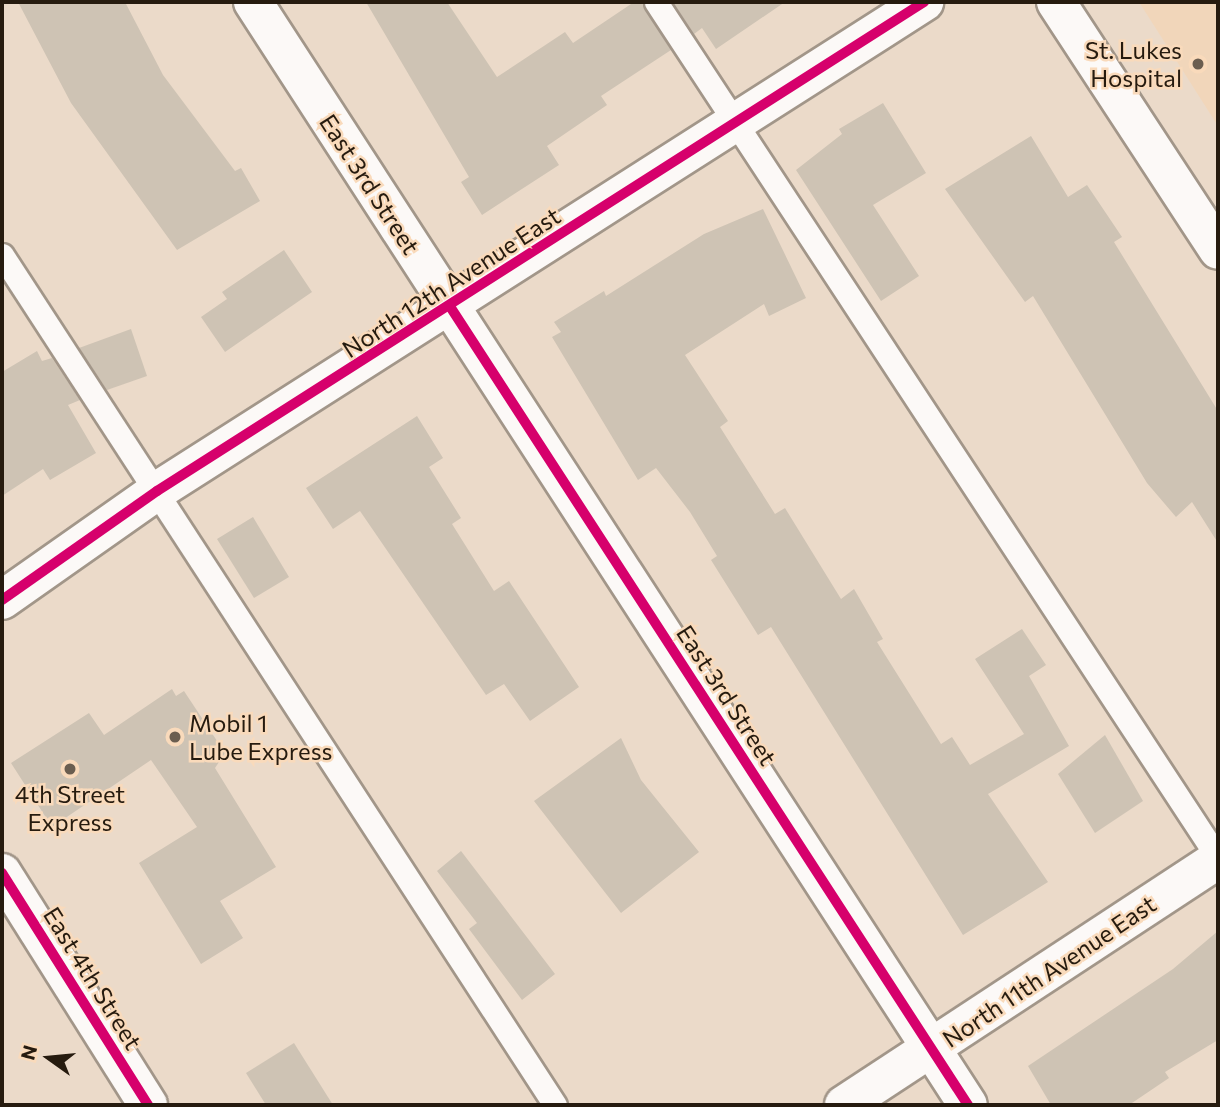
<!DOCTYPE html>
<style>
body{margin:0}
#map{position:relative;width:1220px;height:1107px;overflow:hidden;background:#ebdac9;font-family:Commissioner,sans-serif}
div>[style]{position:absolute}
.built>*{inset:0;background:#f1d6ba}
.building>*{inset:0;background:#cec3b4}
.roads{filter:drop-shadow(2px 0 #a29689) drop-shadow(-2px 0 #a29689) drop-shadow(0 2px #a29689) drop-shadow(0 -2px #a29689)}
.service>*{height:23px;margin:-11.5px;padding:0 11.5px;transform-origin:11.5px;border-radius:11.5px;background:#fcf9f7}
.minor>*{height:38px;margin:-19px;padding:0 19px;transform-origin:19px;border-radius:19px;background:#fcf9f7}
.tertiary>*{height:38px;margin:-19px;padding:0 19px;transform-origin:19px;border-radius:19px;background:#fcf9f7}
.secondary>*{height:38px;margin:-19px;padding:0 19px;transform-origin:19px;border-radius:19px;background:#fcf9f7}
.cycleway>*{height:10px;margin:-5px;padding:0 5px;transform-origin:5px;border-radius:5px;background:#d6006c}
.dots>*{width:19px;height:19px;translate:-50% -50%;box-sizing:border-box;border:4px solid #f9dabb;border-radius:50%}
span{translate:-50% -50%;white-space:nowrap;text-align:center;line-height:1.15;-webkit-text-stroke:5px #f9dabb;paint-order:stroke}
.poi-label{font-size:24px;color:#261b0f}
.right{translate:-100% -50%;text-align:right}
.left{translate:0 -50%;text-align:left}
.street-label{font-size:24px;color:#261b0f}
.frame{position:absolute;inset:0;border:4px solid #261b0f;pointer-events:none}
.north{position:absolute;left:14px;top:1023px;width:70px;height:70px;-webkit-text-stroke:5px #f9dabb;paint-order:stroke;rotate:285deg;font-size:19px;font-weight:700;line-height:28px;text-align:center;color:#261b0f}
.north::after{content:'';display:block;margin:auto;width:24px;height:32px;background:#261b0f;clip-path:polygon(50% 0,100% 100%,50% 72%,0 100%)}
</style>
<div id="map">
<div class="built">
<i style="clip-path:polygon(1139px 2px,1218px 2px,1218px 126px)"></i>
</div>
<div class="building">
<i style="clip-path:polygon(18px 2px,125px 2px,163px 75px,235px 171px,241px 168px,260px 201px,177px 250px,71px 103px)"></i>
<i style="clip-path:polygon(366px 2px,447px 2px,497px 77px,565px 32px,573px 43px,634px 2px,642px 2px,671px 50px,601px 96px,607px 105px,547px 146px,559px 165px,482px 215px,461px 182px,469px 177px)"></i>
<i style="clip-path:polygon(673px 2px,785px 2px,716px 49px,702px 28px,694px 34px)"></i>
<i style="clip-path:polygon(883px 103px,926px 173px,873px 205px,919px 276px,881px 301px,796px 170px,842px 134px,839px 129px)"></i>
<i style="clip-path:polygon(1031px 136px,1068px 197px,1087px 185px,1122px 237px,1114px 242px,1218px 411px,1218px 543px,1192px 502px,1176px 517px,1147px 483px,1033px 296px,1025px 302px,945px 189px)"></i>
<i style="clip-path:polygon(763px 209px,806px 298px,769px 316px,764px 304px,685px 355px,728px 421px,720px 427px,775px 514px,785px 508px,841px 599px,854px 589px,883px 639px,877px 642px,941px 744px,952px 737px,970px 765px,1024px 734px,975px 659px,1022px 629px,1046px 665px,1029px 676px,1069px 746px,988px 794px,1048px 882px,963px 935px,771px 627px,758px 635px,711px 560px,717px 556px,690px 512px,656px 468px,638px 480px,552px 337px,561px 332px,554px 322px,604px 291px,606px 296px,704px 234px)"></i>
<i style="clip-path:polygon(284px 250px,312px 292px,225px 352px,201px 317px,227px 299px,222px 292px)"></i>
<i style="clip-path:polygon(131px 329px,147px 376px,107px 390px,79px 348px)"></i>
<i style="clip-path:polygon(37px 351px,42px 361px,52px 358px,80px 400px,68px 405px,96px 453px,50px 480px,43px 469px,2px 496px,2px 372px)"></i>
<i style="clip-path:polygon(417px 416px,443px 458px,429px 467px,461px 518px,452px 524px,494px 591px,509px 581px,579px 687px,530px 721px,504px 684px,486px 695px,360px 511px,333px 529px,306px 488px)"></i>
<i style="clip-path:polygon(253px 517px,289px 577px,254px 598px,217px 539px)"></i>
<i style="clip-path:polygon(172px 689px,176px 696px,184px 691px,225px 753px,215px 768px,276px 867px,220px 901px,243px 938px,201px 964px,139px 863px,197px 827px,151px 760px,52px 827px,11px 763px,89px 713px,104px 735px)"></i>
<i style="clip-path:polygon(1105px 735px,1143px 801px,1095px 833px,1058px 774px)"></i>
<i style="clip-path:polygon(621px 738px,641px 780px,699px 852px,621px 913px,534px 801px)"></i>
<i style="clip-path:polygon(461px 851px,555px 974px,522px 1000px,469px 929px,477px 923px,437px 871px)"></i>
<i style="clip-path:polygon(1218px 931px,1218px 1040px,1165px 1072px,1169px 1078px,1129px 1105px,1051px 1105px,1028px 1066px,1173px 969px)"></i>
<i style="clip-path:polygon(294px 1043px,333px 1105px,266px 1105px,246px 1073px)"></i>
</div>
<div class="roads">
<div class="service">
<i style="left:656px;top:2px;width:1024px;rotate:56.71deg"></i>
<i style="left:2px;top:255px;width:1014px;rotate:56.95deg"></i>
</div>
<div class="minor">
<i style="left:844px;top:1105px;width:448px;rotate:-33.3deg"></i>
</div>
<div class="tertiary">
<i style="left:253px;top:2px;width:1314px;rotate:57.05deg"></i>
<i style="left:1056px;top:2px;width:296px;rotate:56.8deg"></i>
<i style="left:2px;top:600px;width:189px;rotate:-35.1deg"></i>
<i style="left:157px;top:491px;width:910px;rotate:-32.52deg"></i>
</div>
<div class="secondary">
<i style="left:2px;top:873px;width:274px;rotate:57.8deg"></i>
</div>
</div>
<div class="cycleway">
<i style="left:451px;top:308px;width:950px;rotate:57.03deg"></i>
<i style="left:2px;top:600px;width:189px;rotate:-35.1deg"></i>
<i style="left:157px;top:491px;width:910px;rotate:-32.52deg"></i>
<i style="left:2px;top:873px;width:274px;rotate:57.8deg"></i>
</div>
<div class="dots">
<i style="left:1198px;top:64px;background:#6b5e50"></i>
<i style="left:175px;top:737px;background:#6b5e50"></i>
<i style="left:70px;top:769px;background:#6b5e50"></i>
</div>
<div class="poi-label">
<span class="right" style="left:1182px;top:64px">St. Lukes<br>Hospital</span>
<span class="left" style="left:189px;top:737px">Mobil 1<br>Lube Express</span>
<span style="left:70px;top:808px">4th Street<br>Express</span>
</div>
<div class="street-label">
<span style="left:370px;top:184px;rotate:57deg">East 3rd Street</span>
<span style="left:451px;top:282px;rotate:-33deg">North 12th Avenue East</span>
<span style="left:727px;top:695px;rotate:57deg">East 3rd Street</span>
<span style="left:1049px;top:971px;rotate:-34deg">North 11th Avenue East</span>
<span style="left:93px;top:978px;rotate:58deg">East 4th Street</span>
</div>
<div class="frame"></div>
<div class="north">N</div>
</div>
